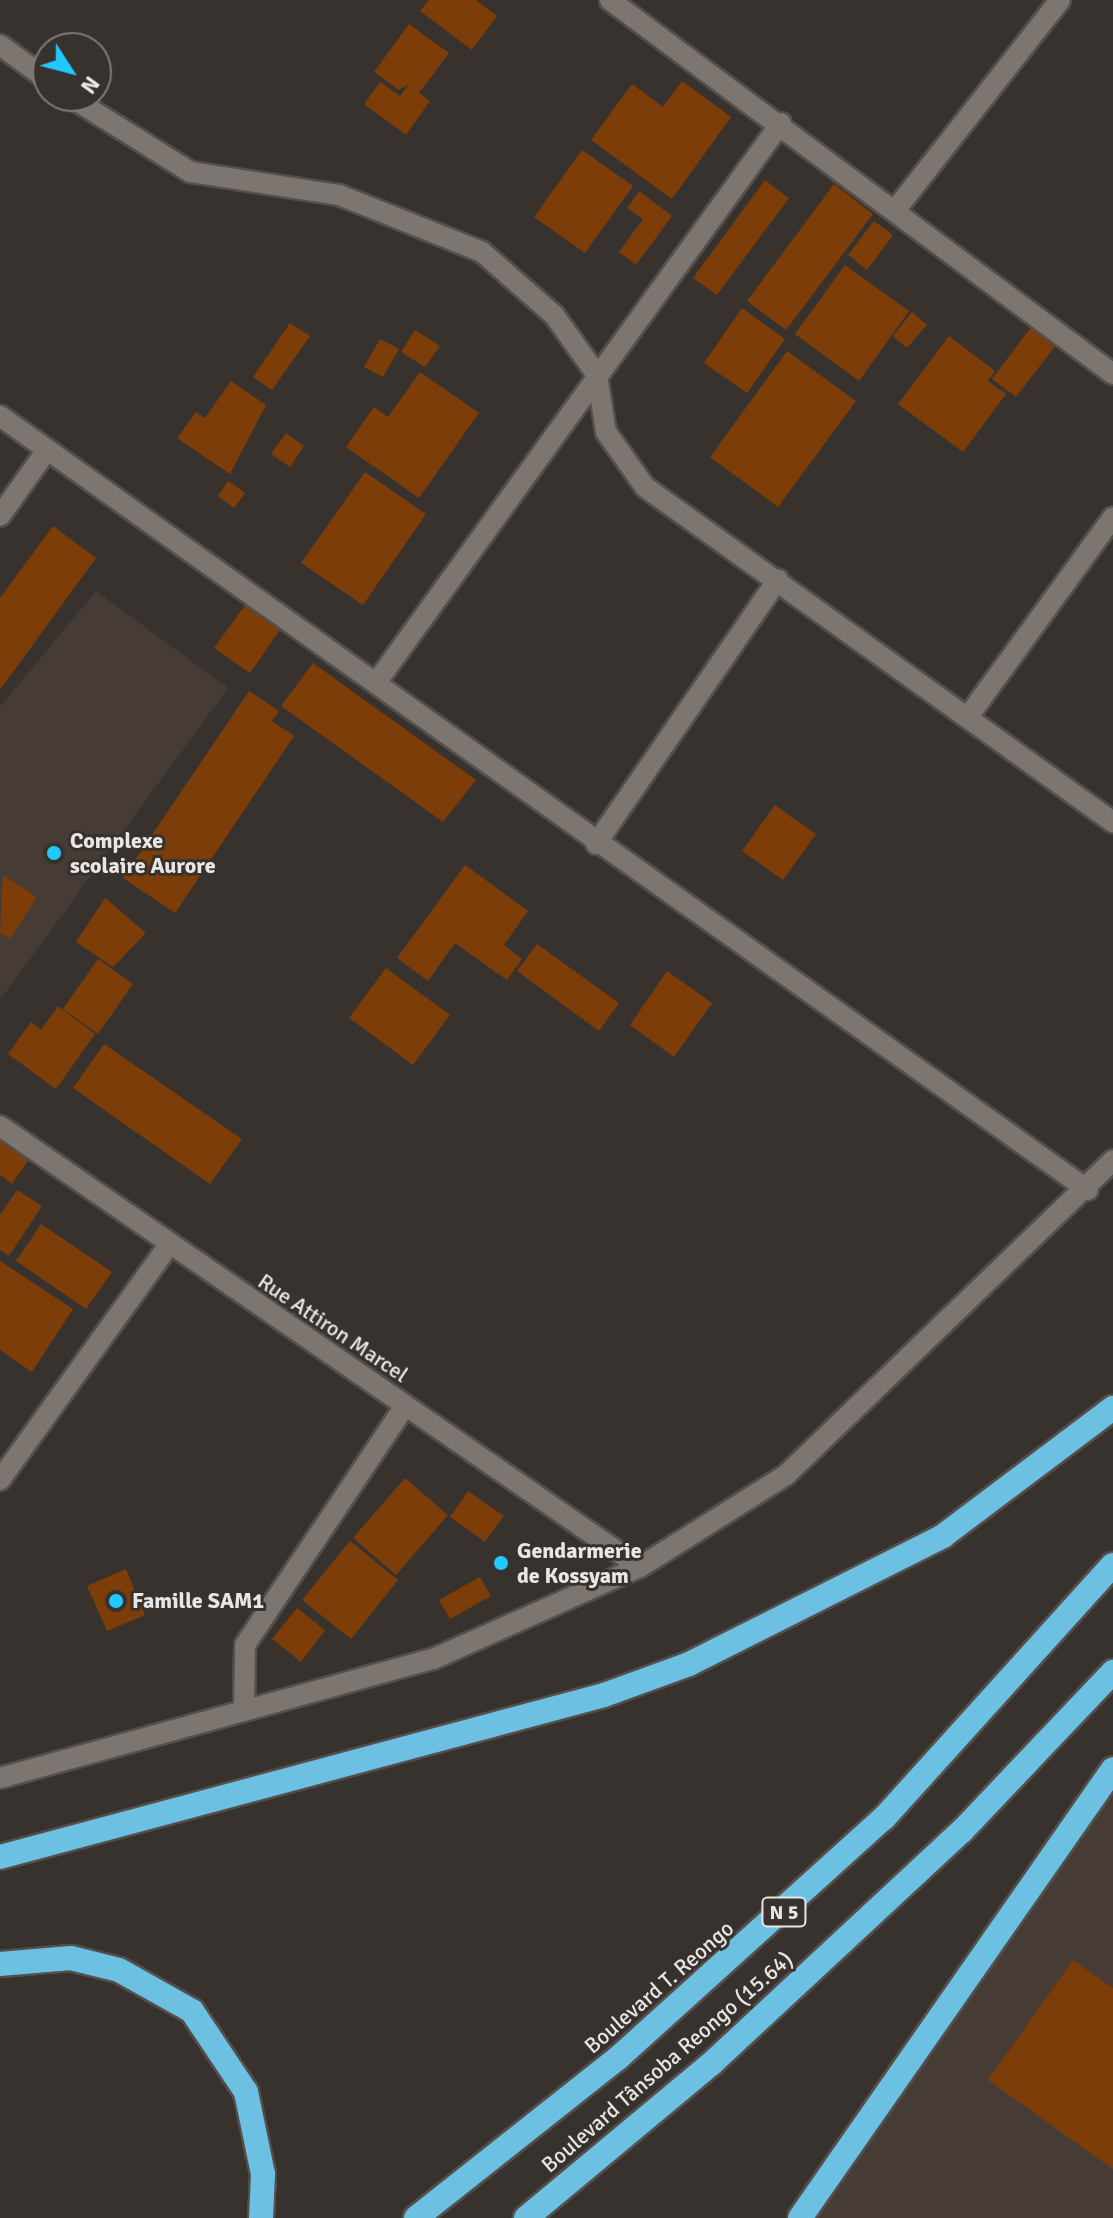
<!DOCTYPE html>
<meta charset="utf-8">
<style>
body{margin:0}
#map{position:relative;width:1113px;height:2218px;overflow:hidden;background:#38322e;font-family:Signika,sans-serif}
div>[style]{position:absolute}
.built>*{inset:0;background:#473b35}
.building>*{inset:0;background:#7c3d09}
.roads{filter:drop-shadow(2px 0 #544f4c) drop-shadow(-2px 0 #544f4c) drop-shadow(0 2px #544f4c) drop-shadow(0 -2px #544f4c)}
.minor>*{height:20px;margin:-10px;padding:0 10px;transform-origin:10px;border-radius:10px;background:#7c7570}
.highway>*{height:24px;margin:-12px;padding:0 12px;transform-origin:12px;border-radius:12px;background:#6cc1e3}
.dots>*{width:22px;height:22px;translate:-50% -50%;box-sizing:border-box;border:4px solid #38322e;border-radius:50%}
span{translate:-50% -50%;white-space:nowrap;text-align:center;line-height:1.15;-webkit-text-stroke:6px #38322e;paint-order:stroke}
.shield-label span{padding:2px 6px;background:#38322e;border:2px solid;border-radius:6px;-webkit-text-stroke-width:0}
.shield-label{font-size:20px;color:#eae6e4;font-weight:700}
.poi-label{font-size:22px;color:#eae6e4;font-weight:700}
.left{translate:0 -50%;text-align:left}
.street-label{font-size:22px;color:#eae6e4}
.north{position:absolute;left:32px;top:32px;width:80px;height:80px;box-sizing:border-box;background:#38322e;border:2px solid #7f7a77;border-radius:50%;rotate:126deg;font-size:22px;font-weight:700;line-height:32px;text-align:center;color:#eae6e4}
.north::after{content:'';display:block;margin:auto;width:28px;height:36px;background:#22c9fe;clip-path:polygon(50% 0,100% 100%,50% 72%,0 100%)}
</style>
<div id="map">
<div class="built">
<i style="clip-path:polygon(96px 591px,228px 688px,0 1000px,0 707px)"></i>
<i style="clip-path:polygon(1113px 1769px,1113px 2218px,800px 2218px)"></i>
</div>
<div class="building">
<i style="clip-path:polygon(429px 0,476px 0,497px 16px,472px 50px,420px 11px)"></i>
<i style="clip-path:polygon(409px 24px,449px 53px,419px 93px,430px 101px,406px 135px,364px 104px,380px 82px,400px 96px,409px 84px,399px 90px,374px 72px)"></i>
<i style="clip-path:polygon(682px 81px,731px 117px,672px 199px,591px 140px,632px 84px,663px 107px)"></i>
<i style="clip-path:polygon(582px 150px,633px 186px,585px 253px,534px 217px)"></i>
<i style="clip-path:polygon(765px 180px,789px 198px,717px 295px,693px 278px)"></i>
<i style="clip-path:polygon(834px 184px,873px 214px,786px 330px,747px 301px)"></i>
<i style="clip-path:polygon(639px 191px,672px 216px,636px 265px,619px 252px,643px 219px,627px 208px)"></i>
<i style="clip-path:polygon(874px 221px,893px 235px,867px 270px,848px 255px)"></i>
<i style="clip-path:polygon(845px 265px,909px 311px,859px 381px,795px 334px)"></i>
<i style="clip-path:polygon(742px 308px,785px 339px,747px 393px,704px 363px)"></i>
<i style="clip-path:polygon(912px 312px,927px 325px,907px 348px,893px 336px)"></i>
<i style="clip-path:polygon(290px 323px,310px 336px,272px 390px,253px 377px)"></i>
<i style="clip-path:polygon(1032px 326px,1056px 345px,1016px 397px,992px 379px)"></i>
<i style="clip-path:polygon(415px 330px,440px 346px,425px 367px,401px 352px)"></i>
<i style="clip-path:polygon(949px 336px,995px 371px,988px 381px,1006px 394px,963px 452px,898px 404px)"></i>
<i style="clip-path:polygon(380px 339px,399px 349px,383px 377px,364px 367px)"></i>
<i style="clip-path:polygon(787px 351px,856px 401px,778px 507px,710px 457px)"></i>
<i style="clip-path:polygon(420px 372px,479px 413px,419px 498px,346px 447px,374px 407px,388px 417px)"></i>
<i style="clip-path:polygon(231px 381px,266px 405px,230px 474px,177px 438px,196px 412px,205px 418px)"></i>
<i style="clip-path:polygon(286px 433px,304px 446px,290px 467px,271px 454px)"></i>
<i style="clip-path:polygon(365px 472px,426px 514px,363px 605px,301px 563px)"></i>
<i style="clip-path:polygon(228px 481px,245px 493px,234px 508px,218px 496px)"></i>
<i style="clip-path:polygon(53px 526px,96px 558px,0 690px,0 598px)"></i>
<i style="clip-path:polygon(246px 604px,281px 628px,250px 673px,214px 648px)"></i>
<i style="clip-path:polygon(313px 663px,476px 780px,443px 822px,281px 706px)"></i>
<i style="clip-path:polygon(249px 691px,279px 711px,272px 721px,294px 736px,175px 913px,123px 878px)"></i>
<i style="clip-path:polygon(775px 805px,816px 834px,783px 880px,742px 851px)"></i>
<i style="clip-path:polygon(465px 865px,528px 911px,504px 945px,522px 959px,507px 980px,455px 943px,428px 981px,397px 958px)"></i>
<i style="clip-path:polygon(3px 875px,37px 897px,10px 939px,0 933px)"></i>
<i style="clip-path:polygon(105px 898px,146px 933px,113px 967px,76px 942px)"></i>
<i style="clip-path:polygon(537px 944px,619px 1003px,599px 1031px,517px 971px)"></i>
<i style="clip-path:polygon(98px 959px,133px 984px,98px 1034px,63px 1009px)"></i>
<i style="clip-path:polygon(386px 968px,450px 1015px,413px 1065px,349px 1018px)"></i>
<i style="clip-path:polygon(667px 971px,712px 1003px,674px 1057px,630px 1025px)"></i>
<i style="clip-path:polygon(58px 1006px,95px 1034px,56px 1089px,8px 1054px,31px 1022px,41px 1030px)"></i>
<i style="clip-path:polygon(104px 1044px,242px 1139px,210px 1184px,73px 1088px)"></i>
<i style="clip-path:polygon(0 1137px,30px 1158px,12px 1184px,0 1175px)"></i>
<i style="clip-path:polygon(17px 1190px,42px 1206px,9px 1256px,0 1250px,0 1215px)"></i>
<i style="clip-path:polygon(41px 1224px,112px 1272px,86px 1309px,16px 1261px)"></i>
<i style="clip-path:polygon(0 1261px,73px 1309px,32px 1372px,0 1350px)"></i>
<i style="clip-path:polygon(405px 1478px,448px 1515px,396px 1575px,353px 1538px)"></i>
<i style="clip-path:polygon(468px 1491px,504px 1516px,485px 1542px,450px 1517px)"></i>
<i style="clip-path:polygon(350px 1541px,398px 1580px,351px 1639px,302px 1600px)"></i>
<i style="clip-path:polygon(126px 1569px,145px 1615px,107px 1631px,87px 1586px)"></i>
<i style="clip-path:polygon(480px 1577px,491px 1596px,450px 1619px,439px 1600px)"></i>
<i style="clip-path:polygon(297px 1608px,325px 1630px,301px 1662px,272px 1639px)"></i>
<i style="clip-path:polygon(1073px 1960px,1113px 1988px,1113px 2169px,988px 2080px)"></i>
</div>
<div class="roads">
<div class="minor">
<i style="left:610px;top:0;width:627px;rotate:36.63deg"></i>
<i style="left:0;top:45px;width:59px;rotate:36.1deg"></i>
<i style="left:69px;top:96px;width:143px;rotate:32.1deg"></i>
<i style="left:190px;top:172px;width:151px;rotate:8.8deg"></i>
<i style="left:339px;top:195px;width:154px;rotate:21.7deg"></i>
<i style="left:482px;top:252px;width:96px;rotate:41.2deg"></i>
<i style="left:554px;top:315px;width:74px;rotate:54.4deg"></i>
<i style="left:597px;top:375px;width:58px;rotate:81deg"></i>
<i style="left:606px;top:432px;width:67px;rotate:54.7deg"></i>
<i style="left:645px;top:487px;width:576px;rotate:35.6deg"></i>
<i style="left:897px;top:208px;width:264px;rotate:-51.9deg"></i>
<i style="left:0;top:416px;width:1335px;rotate:35.43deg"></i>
<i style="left:0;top:516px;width:81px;rotate:-54.5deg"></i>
<i style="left:376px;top:683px;width:691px;rotate:-54.13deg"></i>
<i style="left:970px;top:714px;width:243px;rotate:-54deg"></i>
<i style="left:596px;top:844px;width:321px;rotate:-55.5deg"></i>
<i style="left:0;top:1126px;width:777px;rotate:34.57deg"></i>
<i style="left:0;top:1480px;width:289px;rotate:-54.3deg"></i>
<i style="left:244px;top:1711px;width:66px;rotate:-89.1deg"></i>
<i style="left:245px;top:1645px;width:288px;rotate:-56.2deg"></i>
<i style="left:0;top:1778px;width:449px;rotate:-15.4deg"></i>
<i style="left:433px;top:1659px;width:227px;rotate:-24deg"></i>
<i style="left:640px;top:1567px;width:173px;rotate:-32.2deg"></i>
<i style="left:786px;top:1475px;width:454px;rotate:-43.9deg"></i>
</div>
<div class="highway">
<i style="left:0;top:1857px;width:625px;rotate:-15.01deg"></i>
<i style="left:604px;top:1695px;width:90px;rotate:-20deg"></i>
<i style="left:689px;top:1664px;width:284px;rotate:-26.7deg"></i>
<i style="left:943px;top:1536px;width:213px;rotate:-37deg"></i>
<i style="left:0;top:1964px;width:71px;rotate:-4.8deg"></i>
<i style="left:71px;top:1958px;width:49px;rotate:14deg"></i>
<i style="left:119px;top:1970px;width:84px;rotate:29.3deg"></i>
<i style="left:192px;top:2011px;width:97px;rotate:56.3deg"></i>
<i style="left:246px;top:2092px;width:84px;rotate:78.3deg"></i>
<i style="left:263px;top:2174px;width:44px;rotate:92.6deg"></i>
<i style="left:416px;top:2218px;width:258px;rotate:-38.4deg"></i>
<i style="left:618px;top:2058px;width:358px;rotate:-42.1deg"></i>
<i style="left:884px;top:1818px;width:341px;rotate:-47.9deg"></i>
<i style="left:526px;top:2218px;width:242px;rotate:-39.8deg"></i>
<i style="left:712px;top:2063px;width:340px;rotate:-42.9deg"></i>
<i style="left:961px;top:1832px;width:221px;rotate:-46.5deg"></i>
<i style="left:800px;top:2218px;width:547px;rotate:-55.12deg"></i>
</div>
</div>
<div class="dots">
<i style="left:54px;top:853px;background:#22c9fe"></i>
<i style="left:501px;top:1563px;background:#22c9fe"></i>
<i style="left:116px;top:1601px;background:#22c9fe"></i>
</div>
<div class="shield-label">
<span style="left:784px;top:1912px">N 5</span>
</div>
<div class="poi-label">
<span class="left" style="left:70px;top:853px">Complexe<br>scolaire Aurore</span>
<span class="left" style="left:517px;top:1563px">Gendarmerie<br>de Kossyam</span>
<span class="left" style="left:132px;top:1601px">Famille SAM1</span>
</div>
<div class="street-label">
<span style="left:333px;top:1328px;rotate:34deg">Rue Attiron Marcel</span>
<span style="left:659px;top:1987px;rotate:-41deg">Boulevard T. Reongo</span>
<span style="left:667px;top:2062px;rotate:-41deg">Boulevard Tânsoba Reongo (15.64)</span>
</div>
<div class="north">N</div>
</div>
